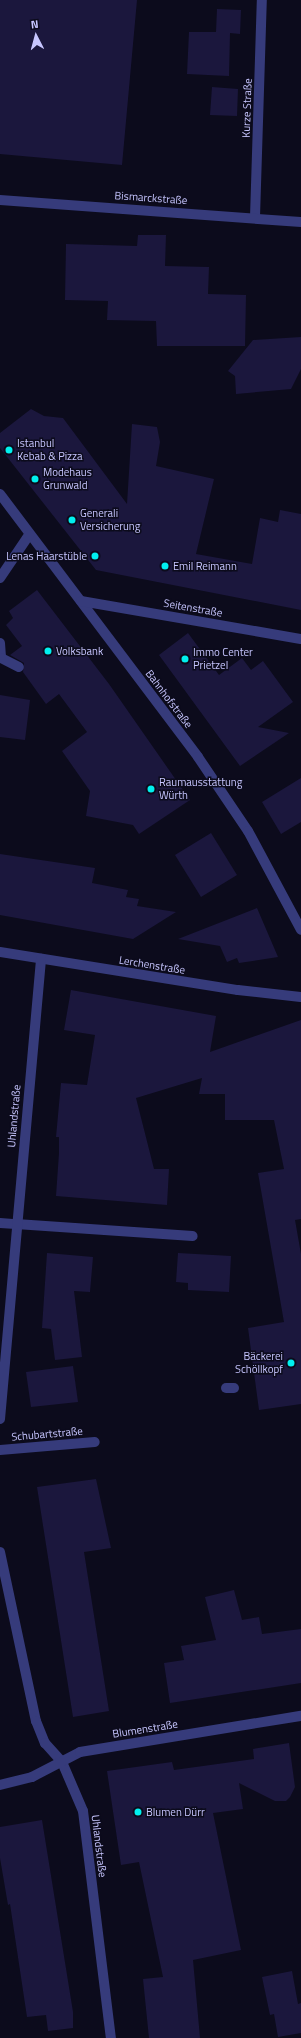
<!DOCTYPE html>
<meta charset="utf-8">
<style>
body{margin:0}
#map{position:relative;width:301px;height:2038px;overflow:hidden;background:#0c0b1c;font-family:"Titillium Web",sans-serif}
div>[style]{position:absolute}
.building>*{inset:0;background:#1b173d}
.service>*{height:10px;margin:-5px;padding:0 5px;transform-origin:5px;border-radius:5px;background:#363b7b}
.minor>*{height:10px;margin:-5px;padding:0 5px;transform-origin:5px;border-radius:5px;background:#363b7b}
.tertiary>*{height:10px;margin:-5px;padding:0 5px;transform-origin:5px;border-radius:5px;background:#363b7b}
.dots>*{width:11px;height:11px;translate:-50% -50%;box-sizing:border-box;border:2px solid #0c0b1c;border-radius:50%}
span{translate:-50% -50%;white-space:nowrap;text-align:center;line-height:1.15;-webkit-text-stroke:3px #0c0b1c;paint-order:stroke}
.street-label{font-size:11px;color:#c7c6ff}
.poi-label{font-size:11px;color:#c7c6ff}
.left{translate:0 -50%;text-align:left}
.right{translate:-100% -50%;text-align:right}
.north{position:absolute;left:16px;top:16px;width:40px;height:40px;-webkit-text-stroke:3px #0c0b1c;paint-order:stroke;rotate:354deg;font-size:11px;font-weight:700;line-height:16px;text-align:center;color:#c7c6ff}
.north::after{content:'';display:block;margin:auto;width:14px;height:18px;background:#c7c6ff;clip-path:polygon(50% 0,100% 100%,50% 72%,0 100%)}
</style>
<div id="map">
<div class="building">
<i style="clip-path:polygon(0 0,137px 0,122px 165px,0 154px)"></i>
<i style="clip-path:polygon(217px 9px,241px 10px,240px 34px,230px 33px,229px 76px,187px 74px,189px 32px,223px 32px,216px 32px)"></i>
<i style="clip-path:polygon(212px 87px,238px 89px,237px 116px,210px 115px)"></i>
<i style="clip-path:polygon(138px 235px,166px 235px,165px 266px,209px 267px,208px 294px,246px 295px,245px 346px,157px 346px,156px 321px,107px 320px,108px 301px,65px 300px,66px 244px,137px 246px)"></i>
<i style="clip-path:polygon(301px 337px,301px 369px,291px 389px,236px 394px,235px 376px,228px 371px,253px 340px)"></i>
<i style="clip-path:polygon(31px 409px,44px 416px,63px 418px,127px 504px,132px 424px,157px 427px,160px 442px,156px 466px,214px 479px,196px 554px,252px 564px,260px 518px,278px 522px,280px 510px,301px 514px,301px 610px,96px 570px,0 448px,0 433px)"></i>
<i style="clip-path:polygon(37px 590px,109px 684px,190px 800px,139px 834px,133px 825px,86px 816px,90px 791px,62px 751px,87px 732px,59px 694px,46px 704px,23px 672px,24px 663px,10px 655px,22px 646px,6px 625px,13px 618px,9px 611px)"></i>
<i style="clip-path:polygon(188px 633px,219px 675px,242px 658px,251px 670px,263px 661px,293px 702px,258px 727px,289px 733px,240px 766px,159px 655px)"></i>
<i style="clip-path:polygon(0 695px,30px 700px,25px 740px,0 737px)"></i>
<i style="clip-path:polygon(301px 778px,301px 822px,281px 834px,262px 802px)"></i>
<i style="clip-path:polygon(211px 833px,237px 875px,201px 897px,175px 855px)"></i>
<i style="clip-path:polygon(0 854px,95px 868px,92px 883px,128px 890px,126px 897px,139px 899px,137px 906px,176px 912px,133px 939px,0 915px)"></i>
<i style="clip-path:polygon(257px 908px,278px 957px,239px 963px,237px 958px,227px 962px,220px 946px,178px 939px)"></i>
<i style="clip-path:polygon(71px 990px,216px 1016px,210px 1052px,301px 1020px,301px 1219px,295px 1220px,301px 1254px,301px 1404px,259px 1410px,248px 1328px,284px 1322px,258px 1173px,284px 1169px,274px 1120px,225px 1120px,225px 1094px,199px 1094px,202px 1078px,136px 1098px,154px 1169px,169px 1169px,167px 1205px,56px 1196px,59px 1153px,59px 1137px,56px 1137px,61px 1083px,87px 1085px,95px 1035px,64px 1030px)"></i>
<i style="clip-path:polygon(47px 1253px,93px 1257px,90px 1292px,74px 1291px,82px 1357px,55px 1360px,51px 1329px,42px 1328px)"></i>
<i style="clip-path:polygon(178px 1253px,231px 1256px,229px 1292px,188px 1290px,188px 1283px,176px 1282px)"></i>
<i style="clip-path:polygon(73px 1366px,78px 1402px,31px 1407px,26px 1372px)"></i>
<i style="clip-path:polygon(96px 1479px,111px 1548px,84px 1552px,109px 1711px,73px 1717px,37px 1487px)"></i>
<i style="clip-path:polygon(234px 1590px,242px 1620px,259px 1617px,262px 1634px,301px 1629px,301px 1683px,170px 1703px,164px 1663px,184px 1660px,181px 1646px,216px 1640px,205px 1597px)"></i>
<i style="clip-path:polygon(289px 1743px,295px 1787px,290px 1797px,286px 1801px,275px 1801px,239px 1783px,243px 1809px,213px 1813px,241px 1950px,193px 1960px,200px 2038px,149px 2038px,143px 1979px,163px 1977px,139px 1862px,121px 1865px,107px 1771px,172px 1762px,174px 1770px,254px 1759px,253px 1749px)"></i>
<i style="clip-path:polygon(42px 1820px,73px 2012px,73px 2028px,48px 2031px,46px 2015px,27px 2017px,10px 1904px,8px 1905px,0 1858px,0 1827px)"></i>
<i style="clip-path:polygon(292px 1971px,298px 2004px,301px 2003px,301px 2033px,278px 2037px,274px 2014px,270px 2015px,262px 1977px)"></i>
</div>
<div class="service">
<i style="left:0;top:643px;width:15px;rotate:86deg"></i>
<i style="left:1px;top:658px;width:20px;rotate:27deg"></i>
<i style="left:16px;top:1224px;width:177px;rotate:3.9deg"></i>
<i style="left:226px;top:1388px;width:8px"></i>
</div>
<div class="minor">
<i style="left:255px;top:217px;width:217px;rotate:-88.2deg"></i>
<i style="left:0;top:494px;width:329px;rotate:53deg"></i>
<i style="left:198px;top:757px;width:89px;rotate:56deg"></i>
<i style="left:248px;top:831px;width:112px;rotate:61.8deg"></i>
<i style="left:0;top:578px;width:52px;rotate:-56deg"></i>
<i style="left:81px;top:601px;width:223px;rotate:9.8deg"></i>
<i style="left:0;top:952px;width:241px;rotate:9.1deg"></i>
<i style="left:238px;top:990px;width:63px;rotate:6.3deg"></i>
<i style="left:0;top:1223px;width:16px;rotate:4deg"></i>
<i style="left:0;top:1419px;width:462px;rotate:-84.9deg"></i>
<i style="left:0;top:1450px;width:95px;rotate:-4.8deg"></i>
<i style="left:0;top:1552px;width:173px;rotate:78deg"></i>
<i style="left:36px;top:1721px;width:24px;rotate:68deg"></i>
<i style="left:45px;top:1743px;width:25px;rotate:48deg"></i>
<i style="left:62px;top:1762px;width:53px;rotate:66.8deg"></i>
<i style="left:83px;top:1811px;width:229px;rotate:83deg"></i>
<i style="left:0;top:1785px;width:33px;rotate:-14deg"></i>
<i style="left:32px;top:1777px;width:54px;rotate:-27.5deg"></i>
<i style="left:80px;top:1752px;width:224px;rotate:-9.3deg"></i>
</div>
<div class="tertiary">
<i style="left:0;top:200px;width:302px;rotate:4.2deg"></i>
</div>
<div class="dots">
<i style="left:9px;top:450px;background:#01f0ee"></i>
<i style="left:35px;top:479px;background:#01f0ee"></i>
<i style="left:72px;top:520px;background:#01f0ee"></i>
<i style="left:95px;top:556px;background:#01f0ee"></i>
<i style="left:165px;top:566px;background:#01f0ee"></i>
<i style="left:48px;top:651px;background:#01f0ee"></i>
<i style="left:185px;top:659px;background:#01f0ee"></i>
<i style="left:151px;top:789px;background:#01f0ee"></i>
<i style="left:291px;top:1363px;background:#01f0ee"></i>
<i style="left:138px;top:1812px;background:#01f0ee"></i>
</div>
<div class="street-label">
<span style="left:247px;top:108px;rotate:-88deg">Kurze Straße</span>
<span style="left:151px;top:198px;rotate:4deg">Bismarckstraße</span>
<span style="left:193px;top:608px;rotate:10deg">Seitenstraße</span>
<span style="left:169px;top:699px;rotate:53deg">Bahnhofstraße</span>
<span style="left:152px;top:965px;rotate:9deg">Lerchenstraße</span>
<span style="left:14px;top:1116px;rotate:-85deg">Uhlandstraße</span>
<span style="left:47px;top:1434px;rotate:-5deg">Schubartstraße</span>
<span style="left:145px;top:1729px;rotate:-9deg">Blumenstraße</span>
<span style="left:99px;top:1846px;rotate:83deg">Uhlandstraße</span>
</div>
<div class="poi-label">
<span class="left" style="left:17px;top:450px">Istanbul<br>Kebab &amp; Pizza</span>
<span class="left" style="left:43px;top:479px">Modehaus<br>Grunwald</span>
<span class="left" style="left:80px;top:520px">Generali<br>Versicherung</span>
<span class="right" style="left:87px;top:556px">Lenas Haarstüble</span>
<span class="left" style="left:173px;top:566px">Emil Reimann</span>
<span class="left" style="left:56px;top:651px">Volksbank</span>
<span class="left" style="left:193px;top:659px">Immo Center<br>Prietzel</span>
<span class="left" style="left:159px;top:789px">Raumausstattung<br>Würth</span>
<span class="right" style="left:283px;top:1363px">Bäckerei<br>Schöllkopf</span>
<span class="left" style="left:146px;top:1812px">Blumen Dürr</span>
</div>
<div class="north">N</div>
</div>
